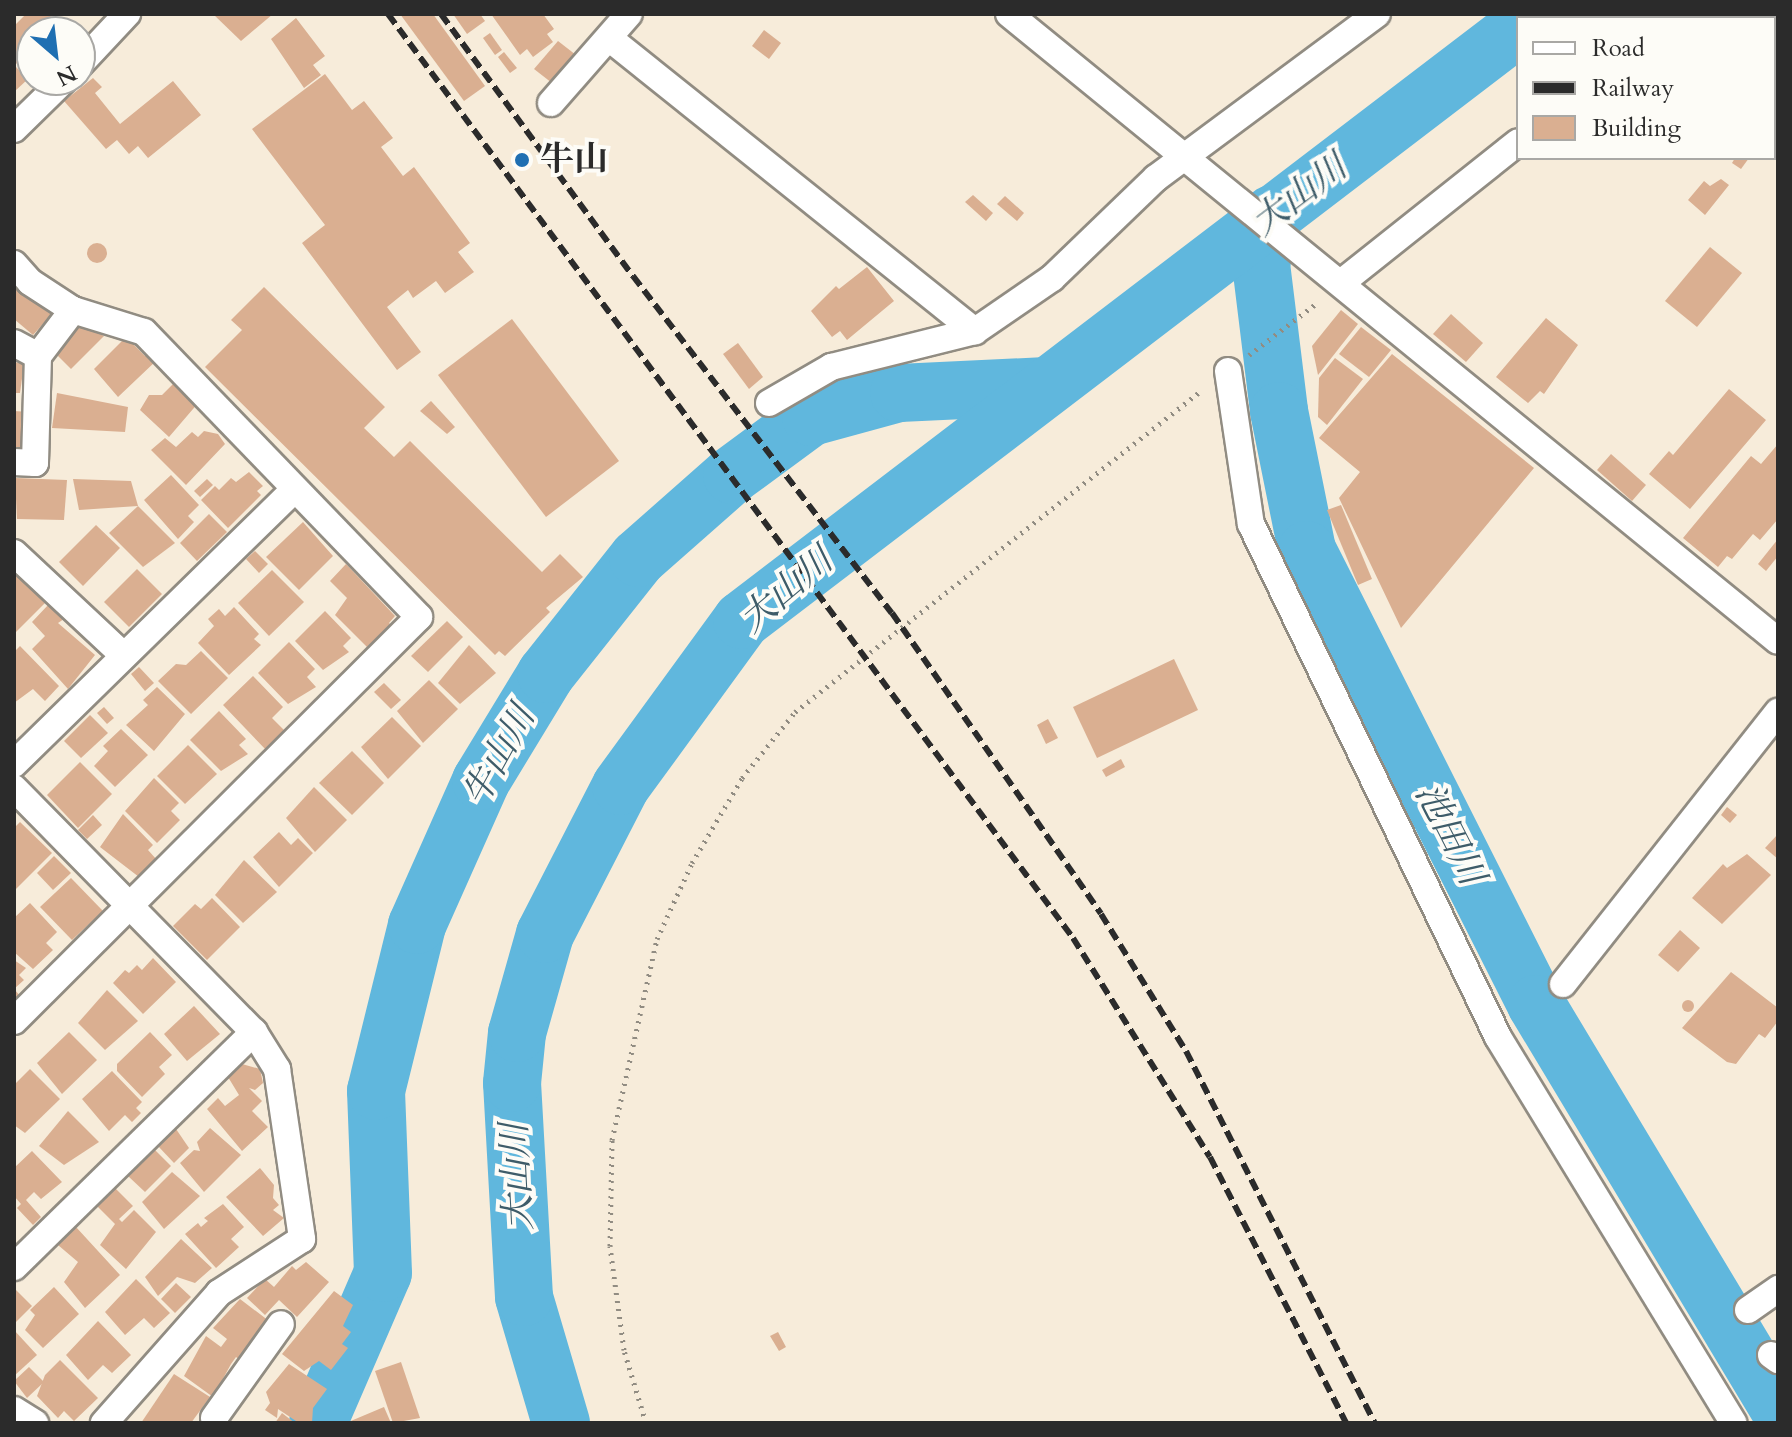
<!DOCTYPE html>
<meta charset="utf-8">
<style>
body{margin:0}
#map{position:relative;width:1792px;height:1437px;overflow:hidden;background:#f7ecda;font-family:Cardo,"Noto Serif JP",serif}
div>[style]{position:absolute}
.river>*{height:58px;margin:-29px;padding:0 29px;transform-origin:29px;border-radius:29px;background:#60b7dd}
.building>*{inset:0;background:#daaf91}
.round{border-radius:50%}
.path>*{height:5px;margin-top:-2.5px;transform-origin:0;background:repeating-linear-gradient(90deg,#918c82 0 2px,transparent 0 8px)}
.roads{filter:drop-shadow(2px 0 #918c82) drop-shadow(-2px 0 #918c82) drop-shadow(0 2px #918c82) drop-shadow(0 -2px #918c82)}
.minor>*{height:26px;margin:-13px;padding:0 13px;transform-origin:13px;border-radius:13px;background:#fff}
.secondary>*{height:36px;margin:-18px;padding:0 18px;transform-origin:18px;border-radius:18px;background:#fff}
.rail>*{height:6px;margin-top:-3px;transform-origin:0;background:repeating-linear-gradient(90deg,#2b2b2b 0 12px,transparent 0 18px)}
.dots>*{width:22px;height:22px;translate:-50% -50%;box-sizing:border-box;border:4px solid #fdfcf7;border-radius:50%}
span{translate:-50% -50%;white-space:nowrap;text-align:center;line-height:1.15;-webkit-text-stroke:8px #fdfcf7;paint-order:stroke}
.poi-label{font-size:34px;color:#2b2b2b;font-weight:700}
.left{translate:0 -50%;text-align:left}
.water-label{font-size:36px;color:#3e5c69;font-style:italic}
.frame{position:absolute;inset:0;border:16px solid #2b2b2b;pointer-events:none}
.legend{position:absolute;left:1516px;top:16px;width:260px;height:144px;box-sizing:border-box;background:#fdfcf7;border:2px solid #a9a8a5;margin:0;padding:10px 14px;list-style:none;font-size:24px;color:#2b2b2b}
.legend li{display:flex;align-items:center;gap:16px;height:40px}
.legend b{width:40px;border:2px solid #a9a8a5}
.north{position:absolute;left:16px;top:16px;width:80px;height:80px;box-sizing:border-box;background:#fdfcf7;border:2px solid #a9a8a5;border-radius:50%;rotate:152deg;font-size:22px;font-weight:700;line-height:32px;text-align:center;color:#2b2b2b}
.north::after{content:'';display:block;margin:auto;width:28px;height:36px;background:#1f6fb2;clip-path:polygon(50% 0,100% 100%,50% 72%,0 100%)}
</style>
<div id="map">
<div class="river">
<i style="left:1272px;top:214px;width:51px;rotate:102.4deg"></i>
<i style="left:1261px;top:264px;width:148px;rotate:83deg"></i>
<i style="left:1279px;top:411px;width:142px;rotate:78.6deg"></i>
<i style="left:1307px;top:550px;width:508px;rotate:63.23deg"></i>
<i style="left:1536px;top:1004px;width:470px;rotate:59deg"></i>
<i style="left:318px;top:1423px;width:163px;rotate:-66.6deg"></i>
<i style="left:383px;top:1273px;width:182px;rotate:-92.2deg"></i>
<i style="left:376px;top:1091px;width:171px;rotate:-76.1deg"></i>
<i style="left:417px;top:925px;width:158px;rotate:-66deg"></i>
<i style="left:481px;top:781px;width:125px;rotate:-58.7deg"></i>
<i style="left:546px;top:674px;width:148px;rotate:-51.6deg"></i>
<i style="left:638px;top:558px;width:125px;rotate:-41.4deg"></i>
<i style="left:732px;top:475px;width:98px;rotate:-36.3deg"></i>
<i style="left:811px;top:417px;width:91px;rotate:-15.3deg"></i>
<i style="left:899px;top:393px;width:148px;rotate:-2.7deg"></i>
<i style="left:561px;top:1423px;width:131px;rotate:-106.4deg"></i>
<i style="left:524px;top:1297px;width:214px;rotate:-93.2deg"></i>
<i style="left:512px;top:1083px;width:50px;rotate:-84.3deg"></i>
<i style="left:517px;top:1033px;width:103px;rotate:-74.2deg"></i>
<i style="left:545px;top:934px;width:166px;rotate:-62.8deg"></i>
<i style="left:621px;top:786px;width:205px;rotate:-53.9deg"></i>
<i style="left:742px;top:620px;width:976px;rotate:-37.34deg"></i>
</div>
<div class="building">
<i style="clip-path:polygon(26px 14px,48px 14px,66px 32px,32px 32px,32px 63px,24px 71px,14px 61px,14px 26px)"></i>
<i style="clip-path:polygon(213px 14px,273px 14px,241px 41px)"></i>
<i style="clip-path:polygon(400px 14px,433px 14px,485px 86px,464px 101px)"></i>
<i style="clip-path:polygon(453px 14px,480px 14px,485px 21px,467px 34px)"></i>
<i style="clip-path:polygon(491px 14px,543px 14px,554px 29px,547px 34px,553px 42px,533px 57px,527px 49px,520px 55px)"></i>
<i style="clip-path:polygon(296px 18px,325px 56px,313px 65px,321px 75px,304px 88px,271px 39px)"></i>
<i style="clip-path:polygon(764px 30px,781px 43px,769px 59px,752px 46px)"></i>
<i style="clip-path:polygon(490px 33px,502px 50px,495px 55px,483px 38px)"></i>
<i style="clip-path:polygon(558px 41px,576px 55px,552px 83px,534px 69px)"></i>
<i style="clip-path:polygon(504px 52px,517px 68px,510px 73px,498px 57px)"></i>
<i style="clip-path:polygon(14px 65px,28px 79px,14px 92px)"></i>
<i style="clip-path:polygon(325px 74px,352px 110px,364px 101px,393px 138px,381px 147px,403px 176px,414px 167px,470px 243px,458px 252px,474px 272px,445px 293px,436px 281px,413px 298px,408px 290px,387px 307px,421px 352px,397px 370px,302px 243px,325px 225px,252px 129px)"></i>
<i style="clip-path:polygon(93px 78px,102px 87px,95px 93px,120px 124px,173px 81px,201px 115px,148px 158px,138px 146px,129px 154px,117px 140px,106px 149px,64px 101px)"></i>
<i style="clip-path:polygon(1735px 158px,1749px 158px,1741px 169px,1732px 163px)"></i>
<i style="clip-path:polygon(1721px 179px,1729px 185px,1705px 215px,1688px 200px,1704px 181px,1710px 186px)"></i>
<i style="clip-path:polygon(973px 195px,993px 213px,986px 221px,965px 202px)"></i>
<i style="clip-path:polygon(1005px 196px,1024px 213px,1017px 221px,997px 204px)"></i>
<i class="round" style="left:87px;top:243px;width:20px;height:20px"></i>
<i style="clip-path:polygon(1710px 247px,1742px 273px,1697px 327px,1665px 301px)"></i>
<i style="clip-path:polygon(867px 267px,894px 301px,847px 340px,840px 331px,832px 337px,811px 311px,836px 286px,839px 289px)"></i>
<i style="clip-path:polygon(14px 280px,52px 314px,33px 335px,14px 319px)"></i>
<i style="clip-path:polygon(264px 287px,385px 407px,364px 428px,394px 457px,410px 441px,542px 572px,560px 554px,583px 577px,546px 608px,550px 612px,505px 656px,499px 651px,495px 655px,205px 367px,242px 330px,231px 320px)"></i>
<i style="clip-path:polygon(1341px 310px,1358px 324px,1318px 375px,1312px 346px)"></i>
<i style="clip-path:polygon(1451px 314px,1483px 343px,1466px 362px,1433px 334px)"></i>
<i style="clip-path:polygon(1546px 318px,1578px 345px,1544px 394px,1540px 391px,1528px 403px,1496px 377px)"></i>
<i style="clip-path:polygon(512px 319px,619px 461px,546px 517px,438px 375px)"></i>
<i style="clip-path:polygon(78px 323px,104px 336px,71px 369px,51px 349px)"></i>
<i style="clip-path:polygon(1361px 327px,1391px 350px,1369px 377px,1339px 354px)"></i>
<i style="clip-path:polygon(126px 337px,145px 356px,149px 352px,157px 360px,118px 397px,94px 369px)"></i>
<i style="clip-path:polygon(738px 343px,763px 377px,749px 389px,723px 354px)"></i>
<i style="clip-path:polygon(1392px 354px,1534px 468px,1401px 628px,1339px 498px,1360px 472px,1319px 438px)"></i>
<i style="clip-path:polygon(1335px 358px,1363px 379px,1327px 425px,1318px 417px,1319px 378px)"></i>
<i style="clip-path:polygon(14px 362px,24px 364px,20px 393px,14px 393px)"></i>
<i style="clip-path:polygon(177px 380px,199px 402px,169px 437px,140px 410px,149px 395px,162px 395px)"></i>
<i style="clip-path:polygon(1729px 389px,1766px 420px,1690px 509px,1649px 474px,1669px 451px,1673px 455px)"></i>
<i style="clip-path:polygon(57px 393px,128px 407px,125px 432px,52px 428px)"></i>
<i style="clip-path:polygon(431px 401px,455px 427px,447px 434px,420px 411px)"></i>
<i style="clip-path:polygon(14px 411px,29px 412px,22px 448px,14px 448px)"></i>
<i style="clip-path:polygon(204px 431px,218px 434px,225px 444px,186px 485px,151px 450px,165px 438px,176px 447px,192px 432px,198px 437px)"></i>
<i style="clip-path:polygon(1778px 444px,1778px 519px,1760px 540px,1753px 534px,1732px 559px,1727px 556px,1718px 567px,1683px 538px,1751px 456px,1761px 464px)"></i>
<i style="clip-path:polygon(1611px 454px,1646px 485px,1632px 501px,1597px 470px)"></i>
<i style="clip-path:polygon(249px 472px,263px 486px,257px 491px,261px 495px,228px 528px,201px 500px,215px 486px,219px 490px,231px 478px,236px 482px)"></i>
<i style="clip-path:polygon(171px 475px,199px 505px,188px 516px,194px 522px,178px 539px,144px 500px)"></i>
<i style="clip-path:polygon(15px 478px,67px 480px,64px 520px,17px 519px)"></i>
<i style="clip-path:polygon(73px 479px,131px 481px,138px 506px,79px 510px)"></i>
<i style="clip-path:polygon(207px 479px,213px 485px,200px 497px,194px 491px)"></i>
<i style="clip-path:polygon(1341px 505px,1372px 579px,1358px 585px,1327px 510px)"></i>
<i style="clip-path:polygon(138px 506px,175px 543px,143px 567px,109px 533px)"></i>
<i style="clip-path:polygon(209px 514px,227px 532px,197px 561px,180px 543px)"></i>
<i style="clip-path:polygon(303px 522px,333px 556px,299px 590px,266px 557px)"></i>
<i style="clip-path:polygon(96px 525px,120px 548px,83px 586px,59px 562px)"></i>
<i style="clip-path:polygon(1778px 539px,1778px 556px,1766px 571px,1758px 564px)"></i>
<i style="clip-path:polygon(255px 551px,268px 564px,259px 573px,246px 559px)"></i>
<i style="clip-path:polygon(346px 564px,395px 616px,389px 623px,392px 626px,367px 647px,335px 615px,347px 598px,330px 581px)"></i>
<i style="clip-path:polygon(137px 569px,162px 594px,129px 627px,104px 602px)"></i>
<i style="clip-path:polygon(272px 570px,304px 602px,269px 636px,238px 603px)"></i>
<i style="clip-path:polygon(14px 571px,46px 602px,14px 634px)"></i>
<i style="clip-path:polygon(49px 604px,64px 619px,58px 623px,95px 655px,68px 689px,32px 649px,45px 636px,32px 622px)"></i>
<i style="clip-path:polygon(234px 607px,259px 634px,254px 639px,261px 645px,229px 675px,198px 643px,214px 626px,208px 619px,219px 609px,225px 616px)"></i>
<i style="clip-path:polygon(325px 611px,351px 638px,343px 646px,349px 652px,323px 670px,295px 641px)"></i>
<i style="clip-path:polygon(447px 621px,463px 637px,428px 672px,411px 656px)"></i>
<i style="clip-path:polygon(289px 642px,315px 669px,307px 677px,316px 687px,288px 704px,258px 673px)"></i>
<i style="clip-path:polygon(469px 645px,496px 673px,460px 704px,438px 683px)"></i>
<i style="clip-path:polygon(20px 646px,59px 686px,45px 701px,33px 689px,14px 703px,14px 652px)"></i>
<i style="clip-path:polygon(201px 651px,228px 678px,191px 714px,158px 681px,176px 664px,186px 665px)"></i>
<i style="clip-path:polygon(1174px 659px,1198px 710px,1097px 758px,1073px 707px)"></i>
<i style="clip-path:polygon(139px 667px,154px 683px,145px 691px,131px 674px)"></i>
<i style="clip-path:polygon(253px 676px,283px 707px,272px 718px,287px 733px,268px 752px,223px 705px)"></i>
<i style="clip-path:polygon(429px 680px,458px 709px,423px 743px,397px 711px)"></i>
<i style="clip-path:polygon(384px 683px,401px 700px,391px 709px,374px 692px)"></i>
<i style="clip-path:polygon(157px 687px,185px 714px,154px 751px,126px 725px,148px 705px,143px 700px)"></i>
<i style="clip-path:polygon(104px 707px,114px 718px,107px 724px,97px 713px)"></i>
<i style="clip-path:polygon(219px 711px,246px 739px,239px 745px,248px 754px,221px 771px,190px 740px)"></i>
<i style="clip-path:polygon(90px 715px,108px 733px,81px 758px,64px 741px)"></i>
<i style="clip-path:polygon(392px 717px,421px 746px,388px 779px,361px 747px)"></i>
<i style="clip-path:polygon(1048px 719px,1058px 738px,1046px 744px,1037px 725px)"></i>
<i style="clip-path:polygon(121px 729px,148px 755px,115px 787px,94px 766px,108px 751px,103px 746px)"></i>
<i style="clip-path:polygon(188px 745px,217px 774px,185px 804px,157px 776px)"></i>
<i style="clip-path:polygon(352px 751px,384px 783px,352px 815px,319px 783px)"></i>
<i style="clip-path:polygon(1121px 759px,1125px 767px,1106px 777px,1102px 770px)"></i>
<i style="clip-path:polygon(80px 762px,112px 794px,78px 828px,47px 795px)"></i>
<i style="clip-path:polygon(154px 778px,179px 803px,171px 811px,180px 820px,157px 843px,125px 811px)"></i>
<i style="clip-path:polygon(314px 787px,347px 820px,315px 852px,286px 818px)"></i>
<i style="clip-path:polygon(1727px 807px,1737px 815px,1730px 823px,1721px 815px)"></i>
<i style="clip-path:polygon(123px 814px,153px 845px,148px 850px,157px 860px,139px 877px,100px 847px)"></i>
<i style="clip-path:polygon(93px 815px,102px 825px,87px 839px,78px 830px)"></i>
<i style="clip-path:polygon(20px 822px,52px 853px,14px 891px,14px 828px)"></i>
<i style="clip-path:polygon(279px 832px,291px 845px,298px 838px,313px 853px,279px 887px,253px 857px)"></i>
<i style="clip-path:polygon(1778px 834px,1778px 859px,1765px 848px)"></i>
<i style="clip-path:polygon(1747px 854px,1771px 875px,1722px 924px,1692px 898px,1723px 864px,1727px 868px)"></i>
<i style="clip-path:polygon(54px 856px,71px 873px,53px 890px,37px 873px)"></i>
<i style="clip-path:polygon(244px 860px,277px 892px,243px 923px,215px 895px)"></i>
<i style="clip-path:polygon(71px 878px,103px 911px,72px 940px,40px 907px)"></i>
<i style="clip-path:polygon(212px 898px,240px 927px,207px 960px,173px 926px,195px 904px,201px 909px)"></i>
<i style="clip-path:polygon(30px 903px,57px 932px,46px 943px,53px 950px,33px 969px,14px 952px,14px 918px)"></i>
<i style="clip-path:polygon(1680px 930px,1700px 948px,1678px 972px,1658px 955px)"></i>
<i style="clip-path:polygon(153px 958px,176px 982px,143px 1014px,113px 983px,125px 970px,129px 973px,137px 965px,142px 970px)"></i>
<i style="clip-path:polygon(14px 960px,26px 968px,19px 975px,24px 980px,14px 989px,22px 998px,14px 1006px)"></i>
<i style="clip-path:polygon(1731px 972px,1778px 1008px,1778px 1021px,1765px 1038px,1759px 1034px,1736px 1064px,1727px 1062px,1682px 1028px)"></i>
<i style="clip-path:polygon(107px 990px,138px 1021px,105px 1050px,78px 1023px)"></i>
<i class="round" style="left:1682px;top:1000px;width:12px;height:12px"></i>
<i style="clip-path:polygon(194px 1006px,220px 1034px,187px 1061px,164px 1034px)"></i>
<i style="clip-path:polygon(69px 1032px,97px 1060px,62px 1094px,37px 1063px)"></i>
<i style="clip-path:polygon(150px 1032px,172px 1055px,159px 1067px,165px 1074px,142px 1097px,117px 1071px,117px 1064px)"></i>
<i style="clip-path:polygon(242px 1064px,260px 1069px,263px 1083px,255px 1090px,249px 1088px,262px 1101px,252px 1111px,268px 1127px,242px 1151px,207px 1109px,218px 1098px,225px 1106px,239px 1095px,228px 1077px)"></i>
<i style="clip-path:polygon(30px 1069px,60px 1099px,25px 1133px,14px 1125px,14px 1085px)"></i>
<i style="clip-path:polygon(112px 1071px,142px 1102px,136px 1108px,141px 1113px,132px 1122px,125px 1115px,109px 1131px,82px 1099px)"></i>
<i style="clip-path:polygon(68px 1111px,99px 1142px,64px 1165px,39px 1146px)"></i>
<i style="clip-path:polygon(210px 1128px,241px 1155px,204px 1192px,180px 1163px,194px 1150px,200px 1151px,197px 1142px)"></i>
<i style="clip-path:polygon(176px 1129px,189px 1148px,174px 1163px,158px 1146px)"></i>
<i style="clip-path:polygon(155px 1150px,171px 1166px,145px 1192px,128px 1176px)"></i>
<i style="clip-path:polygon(32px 1151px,62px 1182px,41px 1199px,34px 1192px,26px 1200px,41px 1217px,33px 1225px,17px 1208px,21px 1204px,14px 1196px,14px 1168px)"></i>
<i style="clip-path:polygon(260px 1168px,274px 1185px,273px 1198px,279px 1205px,273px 1210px,284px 1218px,263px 1236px,226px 1197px)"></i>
<i style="clip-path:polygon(172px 1172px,200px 1196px,164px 1229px,142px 1202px)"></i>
<i style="clip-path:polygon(115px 1188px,133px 1206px,119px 1219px,122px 1222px,134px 1210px,156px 1232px,126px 1269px,100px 1245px,115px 1224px,97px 1206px)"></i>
<i style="clip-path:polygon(223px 1204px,244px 1227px,231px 1239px,239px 1247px,216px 1268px,185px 1234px,198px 1223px,201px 1227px,208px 1221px,204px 1218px)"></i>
<i style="clip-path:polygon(76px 1227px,120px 1275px,85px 1308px,64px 1282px,78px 1262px,58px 1245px)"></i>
<i style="clip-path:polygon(181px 1239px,212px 1268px,195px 1283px,177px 1277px,158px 1296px,145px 1277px)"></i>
<i style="clip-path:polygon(306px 1262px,329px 1282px,297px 1317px,279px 1300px,265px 1315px,247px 1298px,265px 1279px,274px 1287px,292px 1266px,296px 1270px)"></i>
<i style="clip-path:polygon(136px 1279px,170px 1313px,154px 1328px,144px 1318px,125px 1335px,105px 1312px)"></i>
<i style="clip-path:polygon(176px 1283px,191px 1297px,175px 1313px,161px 1299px)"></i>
<i style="clip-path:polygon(54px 1287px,79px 1314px,43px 1348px,25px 1330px,35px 1315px,30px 1310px)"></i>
<i style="clip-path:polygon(14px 1288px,32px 1306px,14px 1324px)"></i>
<i style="clip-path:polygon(334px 1291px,353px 1305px,343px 1326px,351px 1332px,342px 1344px,348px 1348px,331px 1370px,319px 1361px,304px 1371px,282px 1354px)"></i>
<i style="clip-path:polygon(240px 1299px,269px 1321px,241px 1361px,236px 1357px,231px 1364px,213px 1397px,184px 1376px,206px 1336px,221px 1347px,227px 1339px,213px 1328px)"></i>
<i style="clip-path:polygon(98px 1321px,131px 1355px,112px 1373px,103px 1365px,88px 1380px,66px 1355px)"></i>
<i style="clip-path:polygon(14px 1330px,37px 1355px,14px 1376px)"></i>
<i style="clip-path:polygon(778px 1332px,786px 1347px,779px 1351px,770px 1336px)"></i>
<i style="clip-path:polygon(60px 1360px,98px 1398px,74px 1421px,64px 1411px,58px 1418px,37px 1396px,45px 1375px)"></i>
<i style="clip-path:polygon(401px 1362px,420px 1418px,393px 1423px,375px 1371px)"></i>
<i style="clip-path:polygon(289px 1364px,327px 1389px,313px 1408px,312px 1423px,299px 1423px,278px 1409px,277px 1418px,265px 1410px,270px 1403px,266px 1392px)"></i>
<i style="clip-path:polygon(29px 1367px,44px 1382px,27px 1398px,14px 1381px)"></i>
<i style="clip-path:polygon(174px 1374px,210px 1397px,191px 1423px,141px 1423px)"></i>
<i style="clip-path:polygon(384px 1407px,391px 1423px,346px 1423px)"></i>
<i style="clip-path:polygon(282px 1413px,295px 1423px,275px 1423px)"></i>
</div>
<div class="path">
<i style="left:1249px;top:355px;width:86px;rotate:-37.4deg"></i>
<i style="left:646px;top:1423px;width:76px;rotate:-106.8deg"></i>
<i style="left:624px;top:1350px;width:105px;rotate:-97.7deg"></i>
<i style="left:610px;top:1246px;width:106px;rotate:-88.9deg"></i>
<i style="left:612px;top:1140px;width:206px;rotate:-77.4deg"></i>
<i style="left:657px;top:939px;width:84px;rotate:-65.3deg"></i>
<i style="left:692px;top:863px;width:99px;rotate:-59.5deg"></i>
<i style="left:742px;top:778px;width:85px;rotate:-51.2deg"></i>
<i style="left:795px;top:712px;width:519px;rotate:-38.35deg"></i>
</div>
<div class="roads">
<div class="minor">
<i style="left:1009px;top:14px;width:992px;rotate:39.19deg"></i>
<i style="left:1674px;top:18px;width:6px;rotate:-39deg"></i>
<i style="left:609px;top:38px;width:469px;rotate:38.7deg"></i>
<i style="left:80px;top:64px;width:69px;rotate:-46.8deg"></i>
<i style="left:551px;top:103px;width:118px;rotate:-48.8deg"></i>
<i style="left:14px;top:129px;width:70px;rotate:-44.4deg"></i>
<i style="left:14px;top:264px;width:24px;rotate:48deg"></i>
<i style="left:30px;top:282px;width:51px;rotate:33.1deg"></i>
<i style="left:73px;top:310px;width:74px;rotate:17.2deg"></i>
<i style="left:144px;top:332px;width:396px;rotate:46deg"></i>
<i style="left:419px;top:617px;width:572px;rotate:135.07deg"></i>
<i style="left:1341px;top:283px;width:226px;rotate:-38.5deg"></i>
<i style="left:14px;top:343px;width:27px;rotate:28deg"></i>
<i style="left:1228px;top:371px;width:155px;rotate:81.5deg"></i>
<i style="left:1251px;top:524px;width:569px;rotate:64.29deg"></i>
<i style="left:1498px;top:1037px;width:452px;rotate:58.6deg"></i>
<i style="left:769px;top:403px;width:72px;rotate:-30.1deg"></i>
<i style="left:831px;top:367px;width:148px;rotate:-14deg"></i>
<i style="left:975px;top:331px;width:93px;rotate:-34.5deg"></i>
<i style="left:1052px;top:278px;width:144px;rotate:-43.9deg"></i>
<i style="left:1156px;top:178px;width:275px;rotate:-36.6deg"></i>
<i style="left:14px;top:462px;width:21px;rotate:3deg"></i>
<i style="left:35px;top:463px;width:107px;rotate:-88.4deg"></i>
<i style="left:38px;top:356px;width:58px;rotate:-52.7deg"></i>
<i style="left:14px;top:553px;width:149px;rotate:43.1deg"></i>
<i style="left:14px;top:764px;width:390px;rotate:-44.4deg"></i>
<i style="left:14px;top:788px;width:342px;rotate:45.5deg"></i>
<i style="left:254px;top:1032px;width:44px;rotate:58.1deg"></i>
<i style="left:277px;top:1069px;width:172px;rotate:81.6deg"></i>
<i style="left:302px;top:1239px;width:99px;rotate:147deg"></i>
<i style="left:219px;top:1293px;width:174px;rotate:131.5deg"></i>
<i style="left:1563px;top:984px;width:347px;rotate:-51.7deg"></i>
<i style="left:14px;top:1267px;width:336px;rotate:-44.4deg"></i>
<i style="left:1748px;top:1310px;width:37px;rotate:-35deg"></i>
<i style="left:1771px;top:1355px;width:9px;rotate:36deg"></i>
<i style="left:14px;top:1410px;width:25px;rotate:32deg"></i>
<i style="left:214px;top:1418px;width:115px;rotate:-54.5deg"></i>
</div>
<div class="secondary">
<i style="left:1716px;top:14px;width:6px;rotate:39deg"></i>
<i style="left:1774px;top:60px;width:5px;rotate:37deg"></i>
</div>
</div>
<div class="rail">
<i style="left:388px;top:14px;width:1150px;rotate:53.45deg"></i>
<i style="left:1073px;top:938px;width:258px;rotate:58deg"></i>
<i style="left:1210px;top:1157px;width:299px;rotate:62.9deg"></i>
<i style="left:441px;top:14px;width:325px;rotate:53.8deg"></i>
<i style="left:633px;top:276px;width:425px;rotate:52.5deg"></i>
<i style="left:892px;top:613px;width:366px;rotate:55.2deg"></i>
<i style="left:1101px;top:914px;width:161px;rotate:58.2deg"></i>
<i style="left:1186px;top:1051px;width:417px;rotate:63.1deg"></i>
</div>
<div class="dots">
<i style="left:522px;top:160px;background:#1f6fb2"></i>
</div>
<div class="poi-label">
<span class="left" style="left:540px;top:160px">牛山</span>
</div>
<div class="water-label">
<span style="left:1299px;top:195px;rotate:-37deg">大山川</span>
<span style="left:786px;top:590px;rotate:-40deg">大山川</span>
<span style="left:499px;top:756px;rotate:-61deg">牛山川</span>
<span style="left:1450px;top:834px;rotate:63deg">池田川</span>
<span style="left:517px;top:1177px;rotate:-93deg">大山川</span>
</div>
<div class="frame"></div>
<ul class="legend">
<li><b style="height:10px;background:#fff"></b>Road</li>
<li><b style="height:10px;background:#2b2b2b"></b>Railway</li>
<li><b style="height:22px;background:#daaf91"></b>Building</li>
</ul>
<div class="north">N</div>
</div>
